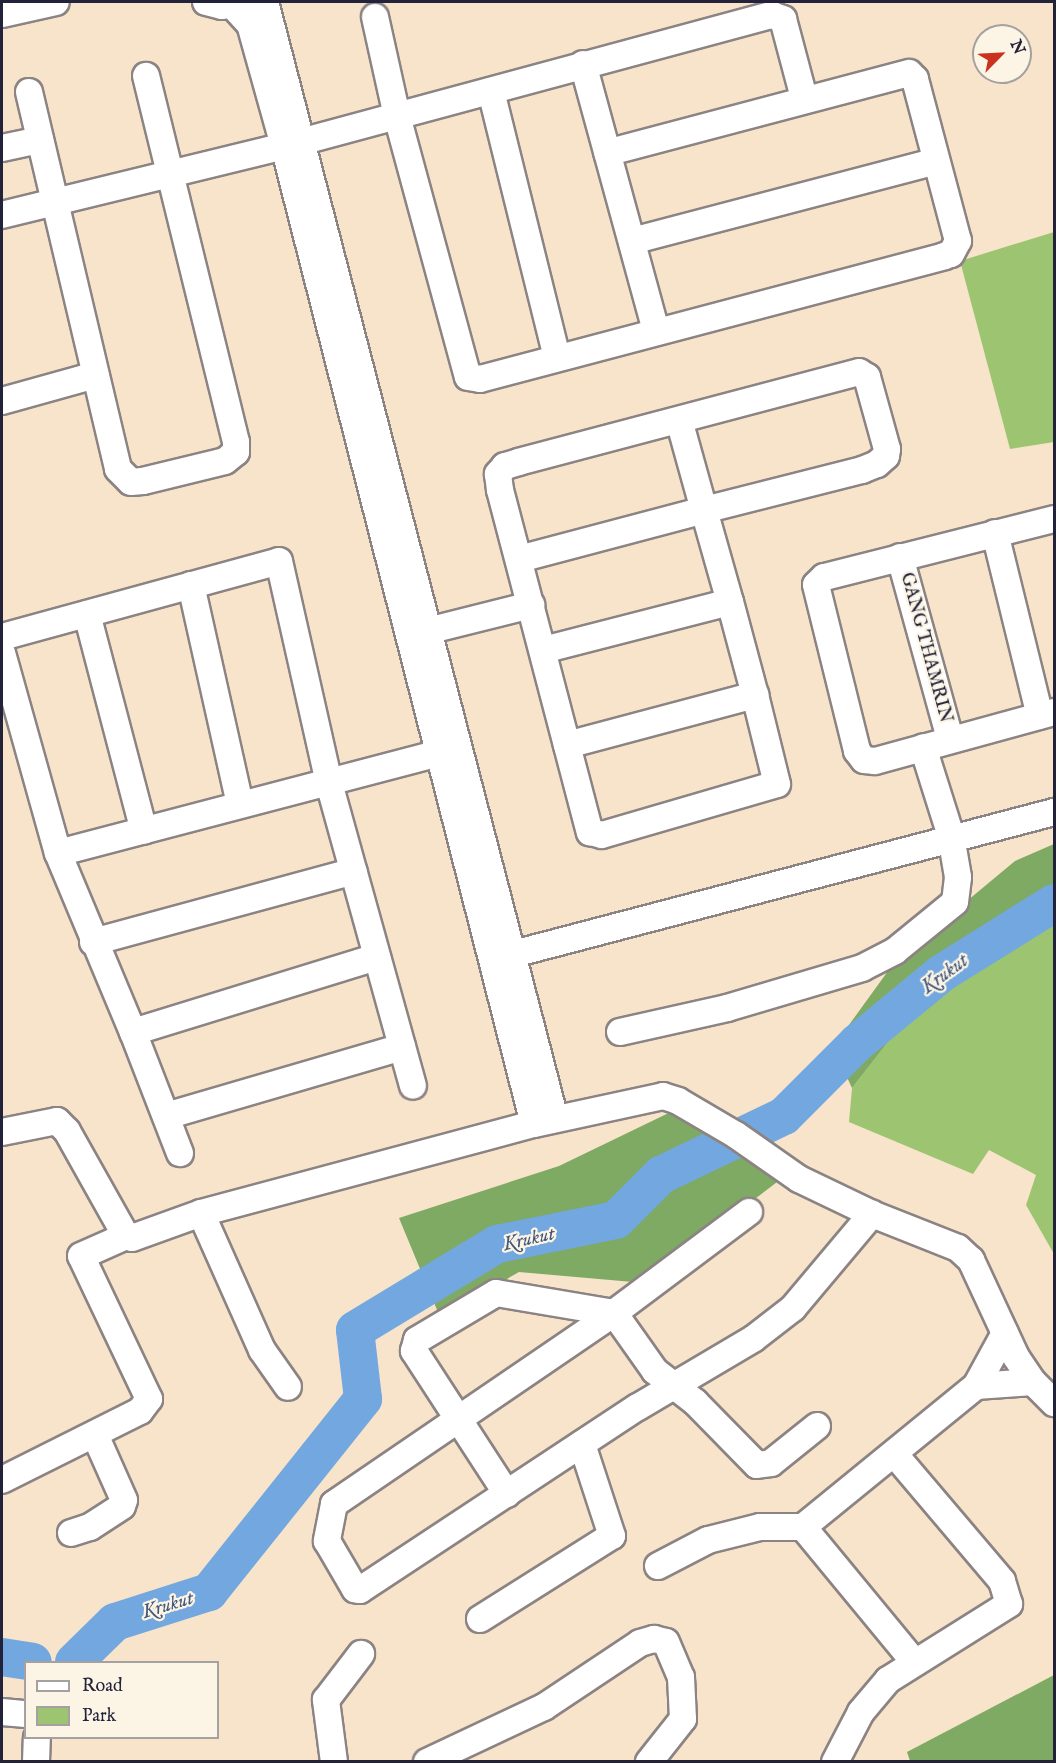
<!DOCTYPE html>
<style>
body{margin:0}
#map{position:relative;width:1056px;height:1763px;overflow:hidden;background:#f7e4cb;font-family:"IM FELL English",serif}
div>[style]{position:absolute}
.green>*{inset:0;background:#9dc571}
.forest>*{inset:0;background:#7eaa63}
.river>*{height:38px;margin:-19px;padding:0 19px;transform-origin:19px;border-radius:19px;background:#73a7e0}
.roads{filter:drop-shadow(2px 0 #8c8383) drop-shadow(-2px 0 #8c8383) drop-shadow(0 2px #8c8383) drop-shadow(0 -2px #8c8383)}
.minor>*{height:26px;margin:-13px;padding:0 13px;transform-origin:13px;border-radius:13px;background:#fff}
span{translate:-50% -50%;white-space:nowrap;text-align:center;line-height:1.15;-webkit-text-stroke:4.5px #fcf5e5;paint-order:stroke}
.street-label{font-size:18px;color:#22223b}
.water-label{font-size:20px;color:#42577d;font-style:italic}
.frame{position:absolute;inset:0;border:3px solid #22223b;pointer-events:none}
.legend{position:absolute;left:24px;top:1661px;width:195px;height:78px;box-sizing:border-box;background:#fcf5e5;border:2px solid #a5a1a1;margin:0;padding:8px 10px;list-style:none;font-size:18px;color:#22223b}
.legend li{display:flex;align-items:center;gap:12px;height:30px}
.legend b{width:30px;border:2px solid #a5a1a1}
.north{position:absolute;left:972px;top:24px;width:60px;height:60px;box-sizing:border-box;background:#fcf5e5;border:2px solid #a5a1a1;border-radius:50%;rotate:66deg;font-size:16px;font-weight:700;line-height:24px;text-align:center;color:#22223b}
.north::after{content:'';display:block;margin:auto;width:21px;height:27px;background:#c8321e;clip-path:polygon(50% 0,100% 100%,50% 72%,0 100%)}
</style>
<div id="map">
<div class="green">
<i style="clip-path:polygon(1054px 232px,1054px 442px,1010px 449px,960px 261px)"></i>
<i style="clip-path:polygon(1054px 922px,1054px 1254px,1026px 1205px,1036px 1175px,989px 1150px,973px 1174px,849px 1122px,852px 1088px,910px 1014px)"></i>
</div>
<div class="forest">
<i style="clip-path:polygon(1054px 844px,1054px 922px,910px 1014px,852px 1088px,833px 1047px,896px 960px,1015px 861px)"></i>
<i style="clip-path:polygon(679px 1108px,785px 1176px,670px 1264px,633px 1282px,519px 1272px,440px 1317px,399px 1218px,559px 1166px)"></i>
<i style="clip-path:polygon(1054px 1675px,1054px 1761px,910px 1761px,907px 1752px)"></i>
</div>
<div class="river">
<i style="left:2px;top:1657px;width:31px;rotate:9deg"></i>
<i style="left:74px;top:1662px;width:57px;rotate:-44.3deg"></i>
<i style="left:115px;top:1622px;width:99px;rotate:-17.7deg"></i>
<i style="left:209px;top:1592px;width:247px;rotate:-51.4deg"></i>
<i style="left:363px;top:1399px;width:69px;rotate:-96.6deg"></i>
<i style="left:355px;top:1330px;width:166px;rotate:-31.2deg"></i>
<i style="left:497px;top:1244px;width:121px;rotate:-11.4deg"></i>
<i style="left:616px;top:1220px;width:64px;rotate:-45deg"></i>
<i style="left:661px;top:1175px;width:136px;rotate:-25.6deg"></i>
<i style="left:784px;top:1116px;width:103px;rotate:-45deg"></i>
<i style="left:857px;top:1043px;width:110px;rotate:-39.5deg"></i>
<i style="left:942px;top:973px;width:132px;rotate:-32deg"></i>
</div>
<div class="roads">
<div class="minor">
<i style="left:206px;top:2px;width:16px;rotate:14deg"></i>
<i style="left:222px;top:6px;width:20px;rotate:-11deg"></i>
<i style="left:265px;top:2px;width:1154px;rotate:75.45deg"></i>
<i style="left:232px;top:5px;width:26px;rotate:47deg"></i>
<i style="left:250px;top:24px;width:127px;rotate:74.4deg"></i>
<i style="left:284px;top:146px;width:1009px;rotate:75.66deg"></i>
<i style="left:2px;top:14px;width:55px;rotate:-12.5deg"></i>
<i style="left:375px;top:17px;width:101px;rotate:77.5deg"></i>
<i style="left:397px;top:116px;width:270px;rotate:74.8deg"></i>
<i style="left:468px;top:377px;width:12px;rotate:9deg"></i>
<i style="left:480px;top:379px;width:480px;rotate:-14.8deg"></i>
<i style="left:944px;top:256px;width:7px;rotate:-16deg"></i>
<i style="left:951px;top:254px;width:15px;rotate:-62deg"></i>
<i style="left:958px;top:241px;width:168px;rotate:-104.9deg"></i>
<i style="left:915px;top:79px;width:8px;rotate:-135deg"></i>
<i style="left:909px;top:73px;width:312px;rotate:165.2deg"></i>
<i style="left:583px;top:64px;width:277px;rotate:74.7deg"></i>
<i style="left:491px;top:91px;width:275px;rotate:76.1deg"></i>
<i style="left:29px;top:92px;width:387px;rotate:76.7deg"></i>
<i style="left:118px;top:469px;width:18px;rotate:45deg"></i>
<i style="left:131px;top:482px;width:12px;rotate:-5deg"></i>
<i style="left:143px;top:481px;width:84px;rotate:-13.7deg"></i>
<i style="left:225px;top:461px;width:14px;rotate:-39deg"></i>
<i style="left:236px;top:452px;width:10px;rotate:-90deg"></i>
<i style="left:236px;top:442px;width:377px;rotate:-103.8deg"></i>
<i style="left:304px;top:141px;width:485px;rotate:-15.1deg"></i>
<i style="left:772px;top:15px;width:12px;rotate:20deg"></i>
<i style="left:783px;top:19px;width:82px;rotate:75.1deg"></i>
<i style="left:2px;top:148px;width:39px;rotate:-12deg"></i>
<i style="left:2px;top:215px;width:290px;rotate:-13.7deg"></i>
<i style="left:632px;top:241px;width:314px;rotate:-14.7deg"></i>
<i style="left:2px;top:401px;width:97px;rotate:-15.6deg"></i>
<i style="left:1054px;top:519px;width:237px;rotate:165.8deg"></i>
<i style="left:824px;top:577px;width:11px;rotate:135deg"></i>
<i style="left:816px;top:585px;width:171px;rotate:76.1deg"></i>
<i style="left:857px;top:751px;width:11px;rotate:52deg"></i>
<i style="left:864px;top:760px;width:11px;rotate:5deg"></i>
<i style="left:875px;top:761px;width:186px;rotate:-15.3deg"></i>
<i style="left:995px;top:533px;width:188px;rotate:76.2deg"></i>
<i style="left:900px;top:557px;width:189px;rotate:74.6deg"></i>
<i style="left:519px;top:559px;width:191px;rotate:-14.8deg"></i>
<i style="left:704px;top:510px;width:163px;rotate:-14.2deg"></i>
<i style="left:862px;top:470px;width:16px;rotate:-22deg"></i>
<i style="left:877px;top:464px;width:12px;rotate:-42deg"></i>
<i style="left:886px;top:456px;width:7px;rotate:-82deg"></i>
<i style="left:887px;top:449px;width:75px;rotate:-105.5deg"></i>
<i style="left:867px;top:377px;width:9px;rotate:-148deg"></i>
<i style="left:859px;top:372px;width:352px;rotate:165.2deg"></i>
<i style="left:519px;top:462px;width:15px;rotate:164deg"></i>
<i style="left:505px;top:466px;width:11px;rotate:131deg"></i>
<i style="left:498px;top:474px;width:16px;rotate:83deg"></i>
<i style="left:500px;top:490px;width:354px;rotate:75.3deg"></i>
<i style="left:590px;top:832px;width:12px;rotate:14deg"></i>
<i style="left:602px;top:835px;width:182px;rotate:-16.2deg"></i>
<i style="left:777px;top:784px;width:92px;rotate:-103.9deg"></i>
<i style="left:755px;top:695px;width:96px;rotate:-105deg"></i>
<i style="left:730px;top:602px;width:96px;rotate:-105.8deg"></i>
<i style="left:704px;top:510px;width:93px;rotate:-105.5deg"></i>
<i style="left:191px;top:585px;width:225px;rotate:77.4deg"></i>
<i style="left:87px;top:614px;width:224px;rotate:75.3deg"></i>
<i style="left:415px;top:634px;width:120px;rotate:-14deg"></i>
<i style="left:2px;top:637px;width:287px;rotate:-15.3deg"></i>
<i style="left:279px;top:561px;width:228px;rotate:77.3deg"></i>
<i style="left:329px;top:783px;width:314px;rotate:74.5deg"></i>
<i style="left:543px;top:650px;width:193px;rotate:-14.4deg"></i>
<i style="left:2px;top:653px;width:208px;rotate:74.4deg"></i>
<i style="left:58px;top:853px;width:194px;rotate:67.3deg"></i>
<i style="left:133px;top:1032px;width:255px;rotate:-17.1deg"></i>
<i style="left:567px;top:745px;width:195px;rotate:-14.9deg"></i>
<i style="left:58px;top:853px;width:410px;rotate:-14.7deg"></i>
<i style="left:93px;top:942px;width:270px;rotate:-15.2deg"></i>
<i style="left:498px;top:958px;width:575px;rotate:-14.71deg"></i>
<i style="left:133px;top:1032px;width:130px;rotate:68.8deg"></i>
<i style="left:620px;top:1032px;width:110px;rotate:-12.6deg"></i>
<i style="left:727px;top:1008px;width:141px;rotate:-16.5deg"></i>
<i style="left:862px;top:968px;width:37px;rotate:-27deg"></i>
<i style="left:895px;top:951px;width:77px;rotate:-39.2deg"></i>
<i style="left:955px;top:902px;width:25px;rotate:-83deg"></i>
<i style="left:958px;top:877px;width:42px;rotate:-99.7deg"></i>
<i style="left:951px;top:836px;width:93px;rotate:-107.5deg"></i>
<i style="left:166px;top:1116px;width:246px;rotate:-16.3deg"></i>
<i style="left:2px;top:1132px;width:56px;rotate:-11.3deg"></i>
<i style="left:57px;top:1121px;width:14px;rotate:45deg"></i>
<i style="left:67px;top:1131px;width:120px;rotate:60.7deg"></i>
<i style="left:126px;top:1236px;width:6px;rotate:18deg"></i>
<i style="left:132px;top:1238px;width:73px;rotate:-19.9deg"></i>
<i style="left:201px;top:1213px;width:345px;rotate:-15deg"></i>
<i style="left:534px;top:1124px;width:132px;rotate:-12.2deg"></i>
<i style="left:663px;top:1096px;width:16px;rotate:18deg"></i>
<i style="left:678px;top:1101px;width:67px;rotate:30.4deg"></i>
<i style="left:736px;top:1135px;width:77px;rotate:34.9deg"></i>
<i style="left:799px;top:1179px;width:81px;rotate:25.6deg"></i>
<i style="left:872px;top:1214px;width:92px;rotate:21.6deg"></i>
<i style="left:958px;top:1248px;width:18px;rotate:43deg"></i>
<i style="left:971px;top:1260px;width:107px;rotate:65.1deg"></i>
<i style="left:1016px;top:1357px;width:30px;rotate:56deg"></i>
<i style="left:1033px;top:1382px;width:30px;rotate:45deg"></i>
<i style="left:749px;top:1212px;width:169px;rotate:143.2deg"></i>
<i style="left:614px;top:1313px;width:339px;rotate:145.7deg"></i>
<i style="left:334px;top:1504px;width:38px;rotate:101deg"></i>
<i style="left:327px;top:1541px;width:56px;rotate:59.7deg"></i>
<i style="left:355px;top:1589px;width:5px;rotate:11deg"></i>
<i style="left:360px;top:1590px;width:333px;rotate:-33.4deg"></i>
<i style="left:638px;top:1407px;width:134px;rotate:-30.6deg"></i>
<i style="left:753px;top:1339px;width:51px;rotate:-37.8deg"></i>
<i style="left:793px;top:1308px;width:123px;rotate:-50deg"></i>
<i style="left:201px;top:1213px;width:150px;rotate:66deg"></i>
<i style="left:262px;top:1350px;width:45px;rotate:54.9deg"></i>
<i style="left:976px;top:1386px;width:57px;rotate:-4deg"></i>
<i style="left:2px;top:1480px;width:154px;rotate:-26.6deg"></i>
<i style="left:140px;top:1411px;width:15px;rotate:-53deg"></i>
<i style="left:149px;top:1399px;width:158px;rotate:-115.4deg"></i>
<i style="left:81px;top:1256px;width:49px;rotate:-24deg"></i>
<i style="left:507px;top:1494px;width:171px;rotate:-123deg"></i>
<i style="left:414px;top:1351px;width:11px;rotate:-75deg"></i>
<i style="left:417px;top:1340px;width:92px;rotate:-30.7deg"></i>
<i style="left:496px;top:1293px;width:120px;rotate:9.6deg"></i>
<i style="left:614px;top:1313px;width:71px;rotate:54.7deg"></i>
<i style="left:655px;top:1371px;width:51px;rotate:37.8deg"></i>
<i style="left:695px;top:1402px;width:88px;rotate:45.5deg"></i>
<i style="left:757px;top:1465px;width:14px;rotate:-8deg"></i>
<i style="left:771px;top:1463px;width:59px;rotate:-38.8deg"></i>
<i style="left:803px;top:1527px;width:176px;rotate:50.5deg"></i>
<i style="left:71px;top:1533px;width:20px;rotate:-18deg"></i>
<i style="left:90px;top:1527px;width:38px;rotate:-33deg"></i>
<i style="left:122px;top:1506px;width:6px;rotate:-72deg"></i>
<i style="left:124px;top:1500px;width:71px;rotate:-114deg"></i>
<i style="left:658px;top:1566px;width:56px;rotate:-27.5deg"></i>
<i style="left:708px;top:1540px;width:54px;rotate:-14deg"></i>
<i style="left:760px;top:1527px;width:43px"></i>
<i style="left:803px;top:1527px;width:223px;rotate:-39.2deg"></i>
<i style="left:976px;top:1386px;width:60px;rotate:-61.3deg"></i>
<i style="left:480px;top:1619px;width:156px;rotate:-32.2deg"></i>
<i style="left:612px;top:1536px;width:97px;rotate:-108.1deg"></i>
<i style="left:2px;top:1712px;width:24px;rotate:5deg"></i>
<i style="left:36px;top:1762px;width:24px;rotate:-88deg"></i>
<i style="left:334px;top:1762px;width:63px;rotate:-97.4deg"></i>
<i style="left:326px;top:1700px;width:58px;rotate:-52.7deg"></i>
<i style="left:427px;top:1762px;width:129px;rotate:-25.2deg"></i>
<i style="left:544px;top:1707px;width:115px;rotate:-33.7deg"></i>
<i style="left:640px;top:1643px;width:15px;rotate:-16deg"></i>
<i style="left:654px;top:1639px;width:12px;rotate:14deg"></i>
<i style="left:666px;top:1642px;width:38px;rotate:67deg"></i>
<i style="left:681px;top:1677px;width:42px;rotate:87.3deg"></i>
<i style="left:683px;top:1719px;width:55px;rotate:128.3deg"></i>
<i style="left:835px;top:1762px;width:56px;rotate:-62.5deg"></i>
<i style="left:861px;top:1712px;width:42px;rotate:-49.8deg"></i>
<i style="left:888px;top:1680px;width:143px;rotate:-32.1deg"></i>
<i style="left:1009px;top:1604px;width:24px;rotate:-107deg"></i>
<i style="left:1002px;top:1581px;width:165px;rotate:-130.3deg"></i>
</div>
</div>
<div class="street-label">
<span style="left:925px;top:648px;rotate:75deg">GANG THAMRIN</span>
</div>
<div class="water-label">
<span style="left:945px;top:974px;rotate:-36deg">Krukut</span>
<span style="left:529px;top:1239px;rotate:-13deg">Krukut</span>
<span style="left:168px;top:1605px;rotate:-17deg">Krukut</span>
</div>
<div class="frame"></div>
<ul class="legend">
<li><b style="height:8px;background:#fff"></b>Road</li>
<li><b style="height:16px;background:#9dc571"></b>Park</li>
</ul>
<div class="north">N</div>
</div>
